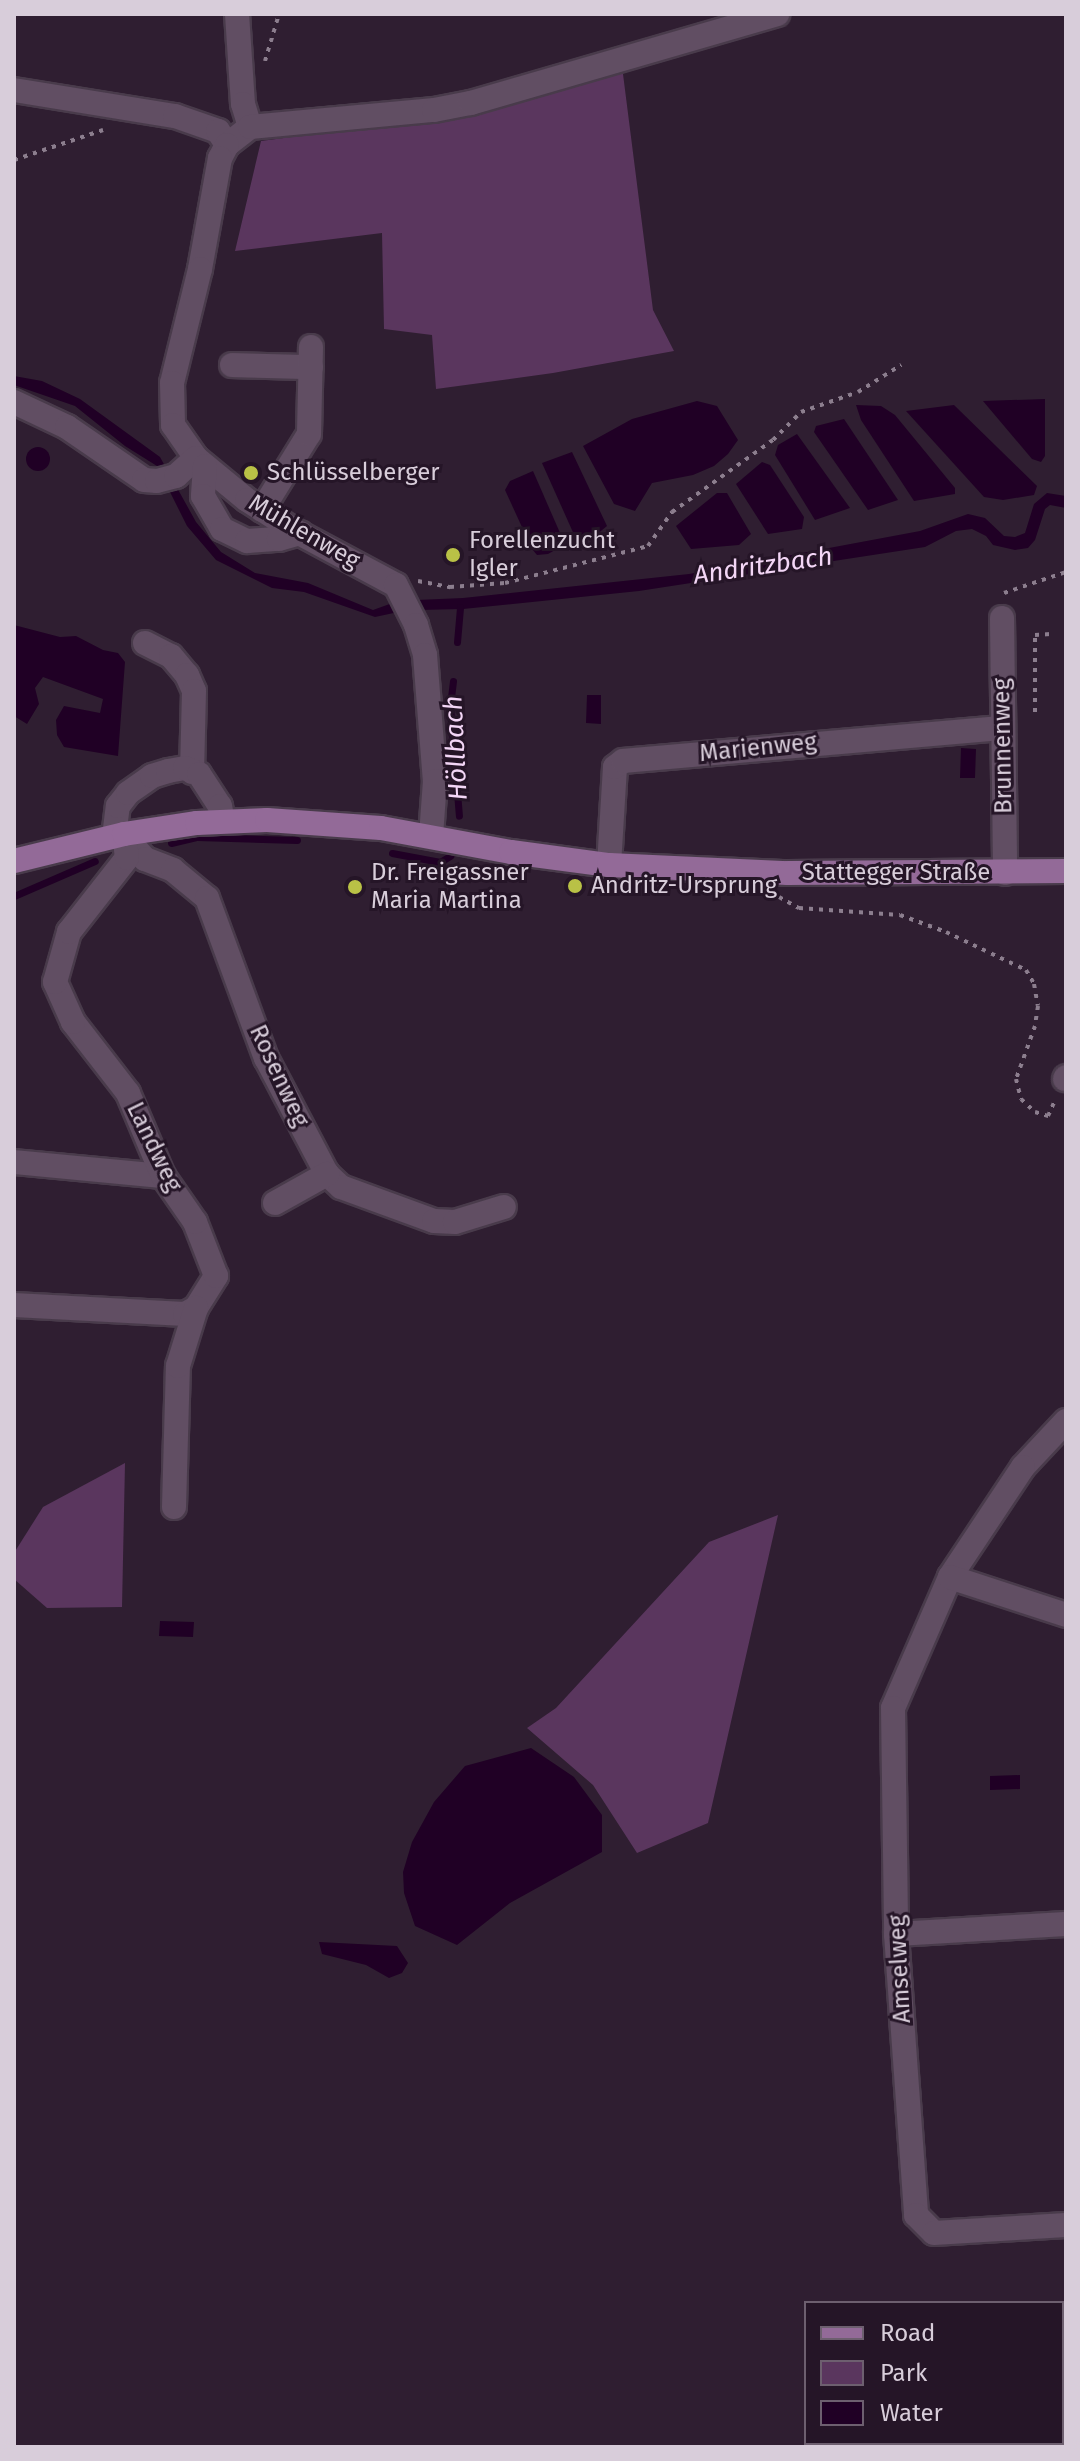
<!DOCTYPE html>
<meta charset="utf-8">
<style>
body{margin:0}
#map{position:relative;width:1080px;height:2461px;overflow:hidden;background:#2f1e31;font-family:"Fira Sans",sans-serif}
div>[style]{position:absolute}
.green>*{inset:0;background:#5a365e}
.water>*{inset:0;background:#200025}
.round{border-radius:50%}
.stream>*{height:7px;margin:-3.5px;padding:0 3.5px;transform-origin:3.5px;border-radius:3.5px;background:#200025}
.path>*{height:4px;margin-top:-2px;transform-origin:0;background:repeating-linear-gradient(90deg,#8c7e8e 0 4px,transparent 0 10px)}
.roads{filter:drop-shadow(2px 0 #493b4b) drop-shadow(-2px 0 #493b4b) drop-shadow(0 2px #493b4b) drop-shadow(0 -2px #493b4b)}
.minor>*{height:24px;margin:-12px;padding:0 12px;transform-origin:12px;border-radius:12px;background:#614e63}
.major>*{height:24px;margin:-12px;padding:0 12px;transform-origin:12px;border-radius:12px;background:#936a98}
.dots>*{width:22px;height:22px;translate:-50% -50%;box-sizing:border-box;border:4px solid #251527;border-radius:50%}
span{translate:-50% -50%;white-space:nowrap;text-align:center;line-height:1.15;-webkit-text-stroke:6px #251527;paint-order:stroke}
.poi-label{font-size:24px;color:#d8cdda}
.left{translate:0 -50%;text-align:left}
.street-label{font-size:24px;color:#d8cdda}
.water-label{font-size:26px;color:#f3d6f6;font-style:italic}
.frame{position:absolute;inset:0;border:16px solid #d8cdda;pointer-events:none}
.legend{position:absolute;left:804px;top:2301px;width:260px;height:144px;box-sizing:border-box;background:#251527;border:2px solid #6d5f6f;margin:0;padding:10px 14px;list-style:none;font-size:24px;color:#d8cdda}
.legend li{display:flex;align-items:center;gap:16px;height:40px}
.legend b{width:40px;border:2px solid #6d5f6f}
</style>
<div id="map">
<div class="green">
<i style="clip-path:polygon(619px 71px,623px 74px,653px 310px,674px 351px,553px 373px,436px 389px,432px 335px,384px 329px,382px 233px,235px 251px,261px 141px,495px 110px)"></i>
<i style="clip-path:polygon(125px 1463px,122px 1607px,47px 1608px,14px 1579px,14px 1553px,43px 1507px)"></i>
<i style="clip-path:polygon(778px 1515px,708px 1823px,637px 1853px,593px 1785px,527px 1728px,556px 1708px,709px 1542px)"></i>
</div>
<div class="water">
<i style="clip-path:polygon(14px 376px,42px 381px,80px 399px,160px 457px,196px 522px,221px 552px,255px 573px,308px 583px,373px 610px,398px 601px,403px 611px,375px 617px,304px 592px,272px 588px,216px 560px,187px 526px,157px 466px,125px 446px,75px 406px,14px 385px)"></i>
<i style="clip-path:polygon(1045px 399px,1045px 456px,1041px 462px,1032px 459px,983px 401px)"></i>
<i style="clip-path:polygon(697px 401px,717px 406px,738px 440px,728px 454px,714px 466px,693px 475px,652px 483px,635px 511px,614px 504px,583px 446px,632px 419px)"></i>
<i style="clip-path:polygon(856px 405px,881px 406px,895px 415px,955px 488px,955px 494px,914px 501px,861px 420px)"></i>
<i style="clip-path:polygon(954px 405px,1037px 486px,1034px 495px,1003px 500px,984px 497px,906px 411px)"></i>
<i style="clip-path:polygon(844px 419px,898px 500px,868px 510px,814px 432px,816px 426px)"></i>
<i style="clip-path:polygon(797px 434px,850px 508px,815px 520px,775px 455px,778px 445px)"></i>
<i class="round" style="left:26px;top:447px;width:24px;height:24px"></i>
<i style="clip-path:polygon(572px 452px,607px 526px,596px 535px,576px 539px,542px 463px)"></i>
<i style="clip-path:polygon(762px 462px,770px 465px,804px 517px,802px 529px,768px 534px,736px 484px)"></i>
<i style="clip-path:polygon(533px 471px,564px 542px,564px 545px,548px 554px,537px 555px,532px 549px,505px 490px,510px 481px)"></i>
<i style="clip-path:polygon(717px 493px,727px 493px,751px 534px,739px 545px,691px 549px,676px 526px)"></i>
<i style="clip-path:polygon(1047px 493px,1066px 496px,1066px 508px,1050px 505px,1045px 509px,1035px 540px,1028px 548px,1015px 550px,993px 545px,986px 536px,972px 529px,956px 531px,925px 547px,639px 591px,463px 609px,419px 610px,416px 600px,463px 598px,689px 574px,920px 531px,968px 514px,985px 518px,1004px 536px,1015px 537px,1025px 533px,1034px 504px)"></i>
<i style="clip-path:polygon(14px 625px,60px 637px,76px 636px,103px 650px,118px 653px,125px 662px,118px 756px,64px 747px,57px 735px,56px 720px,64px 706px,100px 713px,103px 699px,43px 677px,35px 688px,39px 704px,27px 724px,14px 716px)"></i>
<i style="clip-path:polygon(587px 695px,601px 695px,601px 724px,586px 723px)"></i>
<i style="clip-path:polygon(961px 748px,976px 749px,975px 778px,960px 778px)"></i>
<i style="clip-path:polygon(160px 1621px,194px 1622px,193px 1637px,159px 1636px)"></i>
<i style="clip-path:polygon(531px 1748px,574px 1777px,602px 1815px,602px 1852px,510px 1903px,457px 1945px,415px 1926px,404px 1893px,403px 1872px,412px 1842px,434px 1802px,465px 1766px)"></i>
<i style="clip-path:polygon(1020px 1775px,1020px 1789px,990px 1790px,990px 1776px)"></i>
<i style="clip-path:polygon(319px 1942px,397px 1946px,408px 1963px,402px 1973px,389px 1978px,366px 1965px,322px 1954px)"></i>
</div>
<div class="stream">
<i style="left:457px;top:642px;width:35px;rotate:-85deg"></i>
<i style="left:453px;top:681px;width:26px;rotate:97deg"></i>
<i style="left:450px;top:707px;width:109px;rotate:85.3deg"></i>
<i style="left:171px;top:843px;width:27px;rotate:-13deg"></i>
<i style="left:197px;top:837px;width:100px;rotate:1.7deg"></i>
<i style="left:392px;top:853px;width:49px;rotate:10.6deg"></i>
<i style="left:440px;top:862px;width:12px;rotate:-31deg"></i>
<i style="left:14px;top:896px;width:88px;rotate:-23.4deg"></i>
</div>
<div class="path">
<i style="left:265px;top:61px;width:49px;rotate:-73.4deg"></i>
<i style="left:14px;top:160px;width:94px;rotate:-18.6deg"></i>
<i style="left:418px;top:581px;width:33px;rotate:11deg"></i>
<i style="left:450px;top:587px;width:55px;rotate:-4.2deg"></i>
<i style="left:505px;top:583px;width:148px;rotate:-14.5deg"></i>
<i style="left:648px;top:546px;width:42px;rotate:-54.8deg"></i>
<i style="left:672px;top:512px;width:124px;rotate:-35.5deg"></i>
<i style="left:773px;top:440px;width:40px;rotate:-45deg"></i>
<i style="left:801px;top:412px;width:60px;rotate:-19.3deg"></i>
<i style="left:858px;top:392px;width:51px;rotate:-32.1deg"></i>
<i style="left:1004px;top:593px;width:65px;rotate:-18.7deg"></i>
<i style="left:1035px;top:712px;width:77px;rotate:-90deg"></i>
<i style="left:1035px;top:635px;width:16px;rotate:-4deg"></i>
<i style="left:779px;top:897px;width:23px;rotate:29deg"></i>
<i style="left:799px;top:908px;width:101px;rotate:4deg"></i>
<i style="left:900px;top:915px;width:49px;rotate:20.3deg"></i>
<i style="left:946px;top:932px;width:89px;rotate:25.4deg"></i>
<i style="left:1026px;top:970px;width:16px;rotate:60deg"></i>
<i style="left:1034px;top:984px;width:22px;rotate:80deg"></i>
<i style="left:1038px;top:1006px;width:20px;rotate:99deg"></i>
<i style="left:1035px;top:1026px;width:56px;rotate:109.7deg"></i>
<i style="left:1016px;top:1079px;width:21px;rotate:76deg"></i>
<i style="left:1021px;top:1099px;width:19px;rotate:43deg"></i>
<i style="left:1035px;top:1112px;width:14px;rotate:17deg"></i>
<i style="left:1048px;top:1116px;width:17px;rotate:-66deg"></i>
</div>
<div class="roads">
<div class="minor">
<i style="left:237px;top:14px;width:90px;rotate:86.2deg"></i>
<i style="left:243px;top:104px;width:24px;rotate:73deg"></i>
<i style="left:14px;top:90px;width:163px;rotate:9.2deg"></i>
<i style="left:175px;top:116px;width:46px;rotate:19.2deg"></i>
<i style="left:218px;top:131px;width:17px;rotate:57deg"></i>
<i style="left:250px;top:127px;width:29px;rotate:142deg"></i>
<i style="left:227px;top:145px;width:15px;rotate:118deg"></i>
<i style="left:220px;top:158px;width:113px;rotate:100.2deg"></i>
<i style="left:200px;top:269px;width:117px;rotate:103.8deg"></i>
<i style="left:172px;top:383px;width:42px;rotate:88.6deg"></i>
<i style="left:173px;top:425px;width:40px;rotate:55.1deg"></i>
<i style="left:196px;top:458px;width:66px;rotate:39.5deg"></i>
<i style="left:247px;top:500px;width:59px;rotate:32.6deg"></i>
<i style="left:297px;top:532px;width:112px;rotate:28.2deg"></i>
<i style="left:396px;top:585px;width:45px;rotate:63.4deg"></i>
<i style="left:416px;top:625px;width:31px;rotate:73deg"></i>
<i style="left:425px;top:655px;width:126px;rotate:85.5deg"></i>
<i style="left:435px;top:781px;width:55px;rotate:94.2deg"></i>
<i style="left:250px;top:127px;width:185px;rotate:-5.3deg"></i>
<i style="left:434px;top:110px;width:38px;rotate:-11deg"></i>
<i style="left:471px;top:103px;width:319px;rotate:-16.2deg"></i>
<i style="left:232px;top:365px;width:79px;rotate:1.5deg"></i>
<i style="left:14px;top:402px;width:59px;rotate:25.3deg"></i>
<i style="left:67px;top:427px;width:93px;rotate:34.5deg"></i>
<i style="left:144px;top:480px;width:13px;rotate:4deg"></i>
<i style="left:157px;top:481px;width:20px;rotate:-15deg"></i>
<i style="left:176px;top:476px;width:27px;rotate:-42deg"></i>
<i style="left:205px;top:466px;width:30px;rotate:94deg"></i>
<i style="left:203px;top:496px;width:38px;rotate:60deg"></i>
<i style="left:222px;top:529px;width:28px;rotate:26deg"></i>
<i style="left:247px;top:541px;width:32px;rotate:-4deg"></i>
<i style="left:279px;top:539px;width:22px;rotate:-16deg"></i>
<i style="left:262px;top:510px;width:89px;rotate:-58.3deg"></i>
<i style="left:309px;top:434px;width:87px;rotate:-88.7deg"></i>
<i style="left:1002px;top:618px;width:255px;rotate:89.3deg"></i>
<i style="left:145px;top:643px;width:29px;rotate:27deg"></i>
<i style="left:171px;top:656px;width:25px;rotate:50deg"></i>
<i style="left:187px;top:675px;width:17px;rotate:66deg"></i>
<i style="left:194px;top:691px;width:81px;rotate:91.4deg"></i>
<i style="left:124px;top:835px;width:32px;rotate:49deg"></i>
<i style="left:145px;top:859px;width:30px;rotate:21deg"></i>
<i style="left:173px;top:870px;width:44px;rotate:39.5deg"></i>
<i style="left:207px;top:898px;width:171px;rotate:69.8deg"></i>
<i style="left:266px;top:1058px;width:131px;rotate:62.3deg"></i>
<i style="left:327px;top:1174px;width:19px;rotate:43deg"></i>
<i style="left:341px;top:1187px;width:99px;rotate:20.1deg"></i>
<i style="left:434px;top:1221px;width:21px;rotate:3deg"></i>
<i style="left:455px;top:1222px;width:51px;rotate:-17deg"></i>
<i style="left:114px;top:837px;width:31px;rotate:-83deg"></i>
<i style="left:118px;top:806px;width:16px;rotate:-52deg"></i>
<i style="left:128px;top:793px;width:29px;rotate:-35deg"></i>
<i style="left:152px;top:776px;width:17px;rotate:-17deg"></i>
<i style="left:168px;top:771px;width:17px;rotate:-10deg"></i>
<i style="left:185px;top:768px;width:15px;rotate:23deg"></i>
<i style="left:199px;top:774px;width:38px;rotate:57deg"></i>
<i style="left:220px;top:806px;width:15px;rotate:79deg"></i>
<i style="left:609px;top:865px;width:98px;rotate:-86.5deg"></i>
<i style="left:615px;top:767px;width:10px;rotate:-37deg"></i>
<i style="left:623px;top:761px;width:379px;rotate:-5deg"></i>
<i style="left:1065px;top:1079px;width:2px;rotate:-63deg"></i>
<i style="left:14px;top:1162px;width:150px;rotate:5.4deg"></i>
<i style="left:275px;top:1203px;width:60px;rotate:-29.1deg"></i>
<i style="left:14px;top:1305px;width:171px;rotate:3deg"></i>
<i style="left:185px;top:1314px;width:13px;rotate:-29deg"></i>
<i style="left:196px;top:1308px;width:38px;rotate:-58deg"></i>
<i style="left:216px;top:1276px;width:58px;rotate:-111.3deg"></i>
<i style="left:195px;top:1222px;width:56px;rotate:-124.8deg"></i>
<i style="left:163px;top:1176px;width:90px;rotate:-112.9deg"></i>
<i style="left:128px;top:1093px;width:90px;rotate:-127.8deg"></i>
<i style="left:73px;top:1022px;width:44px;rotate:-114.2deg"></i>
<i style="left:55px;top:982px;width:52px;rotate:-74.4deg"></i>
<i style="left:69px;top:932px;width:94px;rotate:-51.9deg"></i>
<i style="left:127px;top:858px;width:24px;rotate:-97deg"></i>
<i style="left:1066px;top:1421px;width:63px;rotate:133.1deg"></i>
<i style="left:1023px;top:1467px;width:132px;rotate:123.6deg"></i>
<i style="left:950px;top:1577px;width:143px;rotate:113.5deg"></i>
<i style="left:893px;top:1708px;width:226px;rotate:89.2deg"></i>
<i style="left:896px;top:1934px;width:282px;rotate:85.9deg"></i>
<i style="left:916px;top:2215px;width:25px;rotate:45deg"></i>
<i style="left:934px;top:2233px;width:132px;rotate:-3.5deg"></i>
<i style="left:174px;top:1507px;width:141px;rotate:-88.4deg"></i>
<i style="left:178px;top:1366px;width:61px;rotate:-72.8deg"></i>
<i style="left:950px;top:1577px;width:122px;rotate:18.1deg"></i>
<i style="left:896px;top:1934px;width:170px;rotate:-3.4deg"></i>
<i style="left:1062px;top:2447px;width:4px;rotate:-14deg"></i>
</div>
<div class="major">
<i style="left:14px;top:861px;width:113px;rotate:-13.8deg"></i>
<i style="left:124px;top:834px;width:74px;rotate:-8.6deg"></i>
<i style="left:197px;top:823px;width:70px;rotate:-2.5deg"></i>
<i style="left:267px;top:820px;width:114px;rotate:4deg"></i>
<i style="left:381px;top:828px;width:132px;rotate:10.5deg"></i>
<i style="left:511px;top:852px;width:99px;rotate:7.6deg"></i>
<i style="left:609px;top:865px;width:179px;rotate:2.6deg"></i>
<i style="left:788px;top:873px;width:278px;rotate:-0.4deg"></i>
</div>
</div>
<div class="dots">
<i style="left:251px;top:473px;background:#b9c146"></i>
<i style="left:453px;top:555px;background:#b9c146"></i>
<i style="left:575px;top:886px;background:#b9c146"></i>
<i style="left:355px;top:887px;background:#b9c146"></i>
</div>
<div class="poi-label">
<span class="left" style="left:267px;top:473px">Schlüsselberger</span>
<span class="left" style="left:469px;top:555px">Forellenzucht<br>Igler</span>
<span class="left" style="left:371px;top:887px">Dr. Freigassner<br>Maria Martina</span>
<span class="left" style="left:591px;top:886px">Andritz-Ursprung</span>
</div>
<div class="street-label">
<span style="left:304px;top:532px;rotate:30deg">Mühlenweg</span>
<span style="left:1003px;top:746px;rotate:-91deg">Brunnenweg</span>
<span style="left:758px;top:748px;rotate:-6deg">Marienweg</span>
<span style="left:896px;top:873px">Stattegger Straße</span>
<span style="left:279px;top:1076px;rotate:65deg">Rosenweg</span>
<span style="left:154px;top:1147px;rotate:64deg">Landweg</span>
<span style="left:900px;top:1969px;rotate:-93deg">Amselweg</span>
</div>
<div class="water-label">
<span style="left:763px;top:566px;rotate:-8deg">Andritzbach</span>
<span style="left:456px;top:748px;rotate:-93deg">Höllbach</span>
</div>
<div class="frame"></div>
<ul class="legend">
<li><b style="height:10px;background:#936a98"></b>Road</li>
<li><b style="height:22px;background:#5a365e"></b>Park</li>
<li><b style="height:22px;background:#200025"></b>Water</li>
</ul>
</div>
